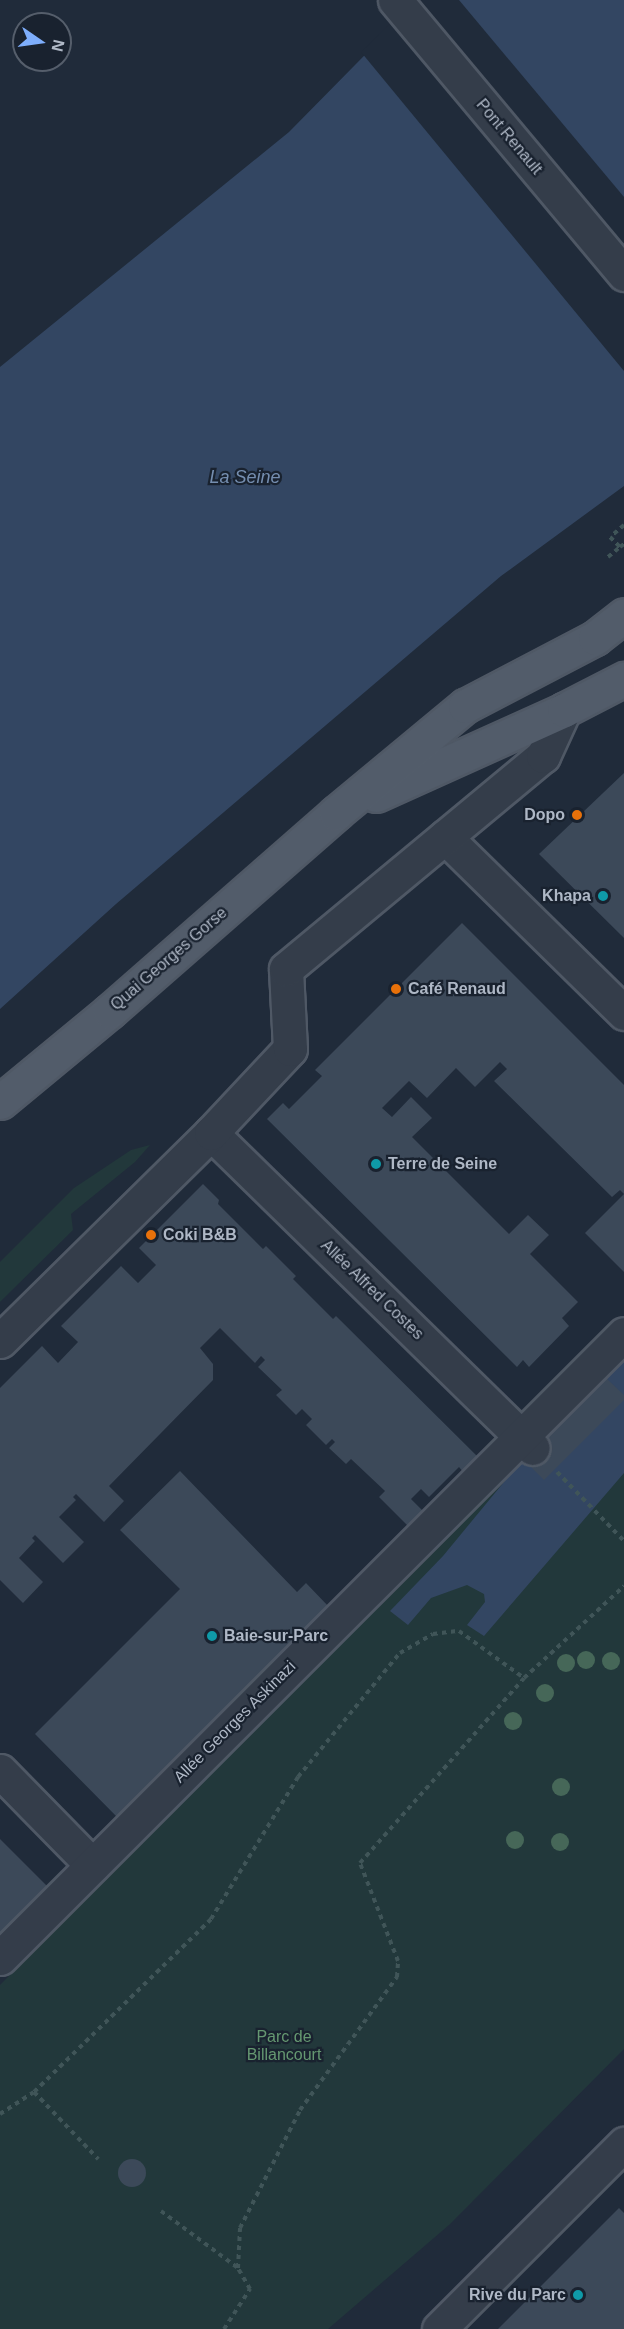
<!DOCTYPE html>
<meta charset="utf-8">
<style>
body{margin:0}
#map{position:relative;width:624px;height:2329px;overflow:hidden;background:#202b3a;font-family:Arial,sans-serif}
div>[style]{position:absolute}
.green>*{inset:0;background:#22383b}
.water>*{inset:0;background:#334662}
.pier>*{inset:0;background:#202b3a}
.building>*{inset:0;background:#3c4959}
.round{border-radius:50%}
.path>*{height:4px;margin-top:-2px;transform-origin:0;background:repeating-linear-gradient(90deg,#405558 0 4.5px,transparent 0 9px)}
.roads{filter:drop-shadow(2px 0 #4f5865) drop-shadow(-2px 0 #4f5865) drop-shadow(0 2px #4f5865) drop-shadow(0 -2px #4f5865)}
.minor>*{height:33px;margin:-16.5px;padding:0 16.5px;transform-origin:16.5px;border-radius:16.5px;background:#343d4a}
.major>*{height:33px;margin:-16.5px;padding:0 16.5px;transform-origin:16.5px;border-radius:16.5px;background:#525c6a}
.trees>*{width:18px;height:18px;margin:-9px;border-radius:50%;background:#466758}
.dots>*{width:16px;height:16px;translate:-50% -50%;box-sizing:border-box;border:3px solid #19222f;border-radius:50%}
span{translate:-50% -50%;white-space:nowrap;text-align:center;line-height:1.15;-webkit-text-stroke:4.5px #19222f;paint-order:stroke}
.street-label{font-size:16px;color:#afb8c6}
.poi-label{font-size:16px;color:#afb8c6;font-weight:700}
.right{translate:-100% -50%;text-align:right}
.left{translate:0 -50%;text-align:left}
.park-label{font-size:16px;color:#659871}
.water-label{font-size:18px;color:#758eb0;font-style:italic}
.north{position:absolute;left:12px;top:12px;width:60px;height:60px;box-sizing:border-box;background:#19222f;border:2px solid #555e6b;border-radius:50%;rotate:103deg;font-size:16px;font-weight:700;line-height:24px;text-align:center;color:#afb8c6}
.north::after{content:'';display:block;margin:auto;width:21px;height:27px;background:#7eaefc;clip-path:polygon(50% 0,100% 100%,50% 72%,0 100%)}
</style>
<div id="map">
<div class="green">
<i style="clip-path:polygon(150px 1145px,135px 1162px,71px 1214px,73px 1230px,0 1302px,0 1262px,74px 1188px,131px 1150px)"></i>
<i style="clip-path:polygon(624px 1358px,624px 2049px,449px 2225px,328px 2329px,0 2329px,0 1985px)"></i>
</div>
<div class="water">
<i style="clip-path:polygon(419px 0,624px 0,624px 486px,501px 576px,116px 904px,0 1009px,0 367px,289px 132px)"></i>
<i style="clip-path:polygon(624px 1358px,624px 1473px,484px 1636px,467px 1625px,485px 1602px,484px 1594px,467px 1585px,431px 1598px,408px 1625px,390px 1611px,443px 1556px,523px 1459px)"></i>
</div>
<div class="pier">
<i style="clip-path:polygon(414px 0,459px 0,624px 197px,624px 371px,361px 52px)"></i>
</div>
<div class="building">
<i style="clip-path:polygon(624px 773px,624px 938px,539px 854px)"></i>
<i style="clip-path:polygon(462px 923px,624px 1085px,624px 1272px,585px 1233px,624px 1194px,620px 1190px,612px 1197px,494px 1081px,507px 1069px,500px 1062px,475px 1087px,456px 1068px,427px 1098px,409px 1081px,382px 1108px,392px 1117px,411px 1097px,432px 1118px,412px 1137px,509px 1234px,528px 1215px,549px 1235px,530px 1254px,578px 1302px,562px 1318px,569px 1326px,529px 1367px,523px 1360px,517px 1367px,267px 1119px,283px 1103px,289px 1109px,322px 1076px,315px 1070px)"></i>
<i style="clip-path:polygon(203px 1184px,219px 1200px,218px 1204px,263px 1249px,266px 1246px,296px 1276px,293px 1279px,333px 1319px,336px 1316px,479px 1458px,464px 1473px,459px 1467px,429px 1497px,421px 1489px,411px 1499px,425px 1513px,410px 1528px,379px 1497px,385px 1491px,351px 1459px,346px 1464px,329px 1448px,335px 1442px,332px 1439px,326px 1445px,306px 1425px,312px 1419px,302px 1409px,296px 1415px,276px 1395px,282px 1390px,258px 1367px,265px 1360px,261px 1356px,255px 1363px,220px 1328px,200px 1348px,213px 1364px,213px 1380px,109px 1486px,124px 1501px,104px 1522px,76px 1494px,73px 1497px,76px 1500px,59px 1517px,84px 1542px,63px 1563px,35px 1535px,32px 1538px,35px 1541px,19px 1558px,43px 1582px,23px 1603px,0 1580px,0 1388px,42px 1346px,58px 1363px,78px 1342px,61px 1326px,121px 1266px,138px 1283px,156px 1265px,139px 1248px)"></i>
<i style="clip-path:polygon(605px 1377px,624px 1395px,624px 1400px,544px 1480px,523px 1459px)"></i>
<i style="clip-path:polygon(180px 1471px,297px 1592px,306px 1583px,330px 1608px,119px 1819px,35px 1734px,180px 1589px,120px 1530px)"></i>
<i style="clip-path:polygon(0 1839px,49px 1888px,0 1937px)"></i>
<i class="round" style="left:118px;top:2159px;width:28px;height:28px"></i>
<i style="clip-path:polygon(619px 2208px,624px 2213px,624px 2329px,498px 2329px)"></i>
</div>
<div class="path">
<i style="left:624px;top:525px;width:18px;rotate:139deg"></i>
<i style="left:610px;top:537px;width:14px;rotate:45deg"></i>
<i style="left:620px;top:547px;width:5px;rotate:-37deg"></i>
<i style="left:608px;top:557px;width:16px;rotate:-40deg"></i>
<i style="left:557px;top:1472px;width:96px;rotate:45.8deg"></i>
<i style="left:34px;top:2092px;width:93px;rotate:46.3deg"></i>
<i style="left:0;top:2114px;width:40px;rotate:-32.9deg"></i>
<i style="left:34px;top:2092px;width:248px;rotate:-44.3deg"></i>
<i style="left:211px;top:1919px;width:167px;rotate:-58.5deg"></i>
<i style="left:298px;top:1777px;width:161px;rotate:-50.6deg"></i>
<i style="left:400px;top:1653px;width:38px;rotate:-30deg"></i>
<i style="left:433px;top:1634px;width:26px;rotate:-7deg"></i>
<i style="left:459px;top:1631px;width:80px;rotate:35.9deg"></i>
<i style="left:161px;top:2211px;width:96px;rotate:36.5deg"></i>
<i style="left:224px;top:2329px;width:48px;rotate:-57deg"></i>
<i style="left:250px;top:2289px;width:24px;rotate:-120deg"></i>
<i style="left:238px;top:2268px;width:40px;rotate:-87.1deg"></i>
<i style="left:240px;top:2228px;width:132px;rotate:-63deg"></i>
<i style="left:300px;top:2110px;width:165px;rotate:-53.9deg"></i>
<i style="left:397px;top:1977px;width:16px;rotate:-86deg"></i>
<i style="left:398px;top:1961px;width:105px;rotate:-111.2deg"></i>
<i style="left:360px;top:1863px;width:247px;rotate:-48.4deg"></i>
<i style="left:524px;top:1678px;width:136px;rotate:-42.6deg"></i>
</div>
<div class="roads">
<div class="minor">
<i style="left:395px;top:0;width:357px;rotate:50.1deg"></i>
<i style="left:445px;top:837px;width:251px;rotate:44.5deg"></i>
<i style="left:211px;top:1133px;width:450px;rotate:44.4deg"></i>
<i style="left:0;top:1341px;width:296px;rotate:-44.6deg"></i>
<i style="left:211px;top:1133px;width:115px;rotate:-46.8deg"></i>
<i style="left:290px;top:1049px;width:80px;rotate:-92.9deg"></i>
<i style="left:286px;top:969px;width:334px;rotate:-39.7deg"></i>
<i style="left:543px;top:756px;width:51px;rotate:-65.5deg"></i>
<i style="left:0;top:1771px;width:132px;rotate:45.6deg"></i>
<i style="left:0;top:1958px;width:882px;rotate:-45deg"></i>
<i style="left:439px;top:2329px;width:262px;rotate:-45deg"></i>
</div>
<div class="major">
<i style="left:376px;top:795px;width:206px;rotate:-24.3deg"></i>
<i style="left:564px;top:710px;width:68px;rotate:-27.3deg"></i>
<i style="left:0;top:1102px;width:143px;rotate:-39.6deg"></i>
<i style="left:110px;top:1011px;width:300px;rotate:-41.2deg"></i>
<i style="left:336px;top:813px;width:168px;rotate:-39.7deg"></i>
<i style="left:465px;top:706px;width:147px;rotate:-27.6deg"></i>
<i style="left:595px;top:638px;width:37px;rotate:-38deg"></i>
</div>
</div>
<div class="trees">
<i style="left:586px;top:1660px"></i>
<i style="left:611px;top:1661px"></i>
<i style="left:566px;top:1663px"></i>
<i style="left:545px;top:1693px"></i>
<i style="left:513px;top:1721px"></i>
<i style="left:561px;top:1787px"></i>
<i style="left:515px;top:1840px"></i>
<i style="left:560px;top:1842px"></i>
</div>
<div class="dots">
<i style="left:577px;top:815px;background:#e8710a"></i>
<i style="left:603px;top:896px;background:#0f9aa8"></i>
<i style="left:396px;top:989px;background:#e8710a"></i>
<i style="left:376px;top:1164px;background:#0f9aa8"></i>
<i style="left:151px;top:1235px;background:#e8710a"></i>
<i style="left:212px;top:1636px;background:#0f9aa8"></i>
<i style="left:578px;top:2295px;background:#0f9aa8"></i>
</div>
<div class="street-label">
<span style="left:509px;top:137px;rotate:50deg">Pont Renault</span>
<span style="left:169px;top:959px;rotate:-41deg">Quai Georges Gorse</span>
<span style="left:372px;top:1290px;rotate:44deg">Allée Alfred Costes</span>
<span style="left:235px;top:1722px;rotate:-45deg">Allée Georges Askinazi</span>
</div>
<div class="poi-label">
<span class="right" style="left:565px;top:815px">Dopo</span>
<span class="right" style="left:591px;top:896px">Khapa</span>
<span class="left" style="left:408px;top:989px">Café Renaud</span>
<span class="left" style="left:388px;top:1164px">Terre de Seine</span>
<span class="left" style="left:163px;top:1235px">Coki B&amp;B</span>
<span class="left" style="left:224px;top:1636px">Baie-sur-Parc</span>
<span class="right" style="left:566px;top:2295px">Rive du Parc</span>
</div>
<div class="park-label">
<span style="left:284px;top:2046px">Parc de<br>Billancourt</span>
</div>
<div class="water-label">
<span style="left:245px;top:477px">La Seine</span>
</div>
<div class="north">N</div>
</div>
